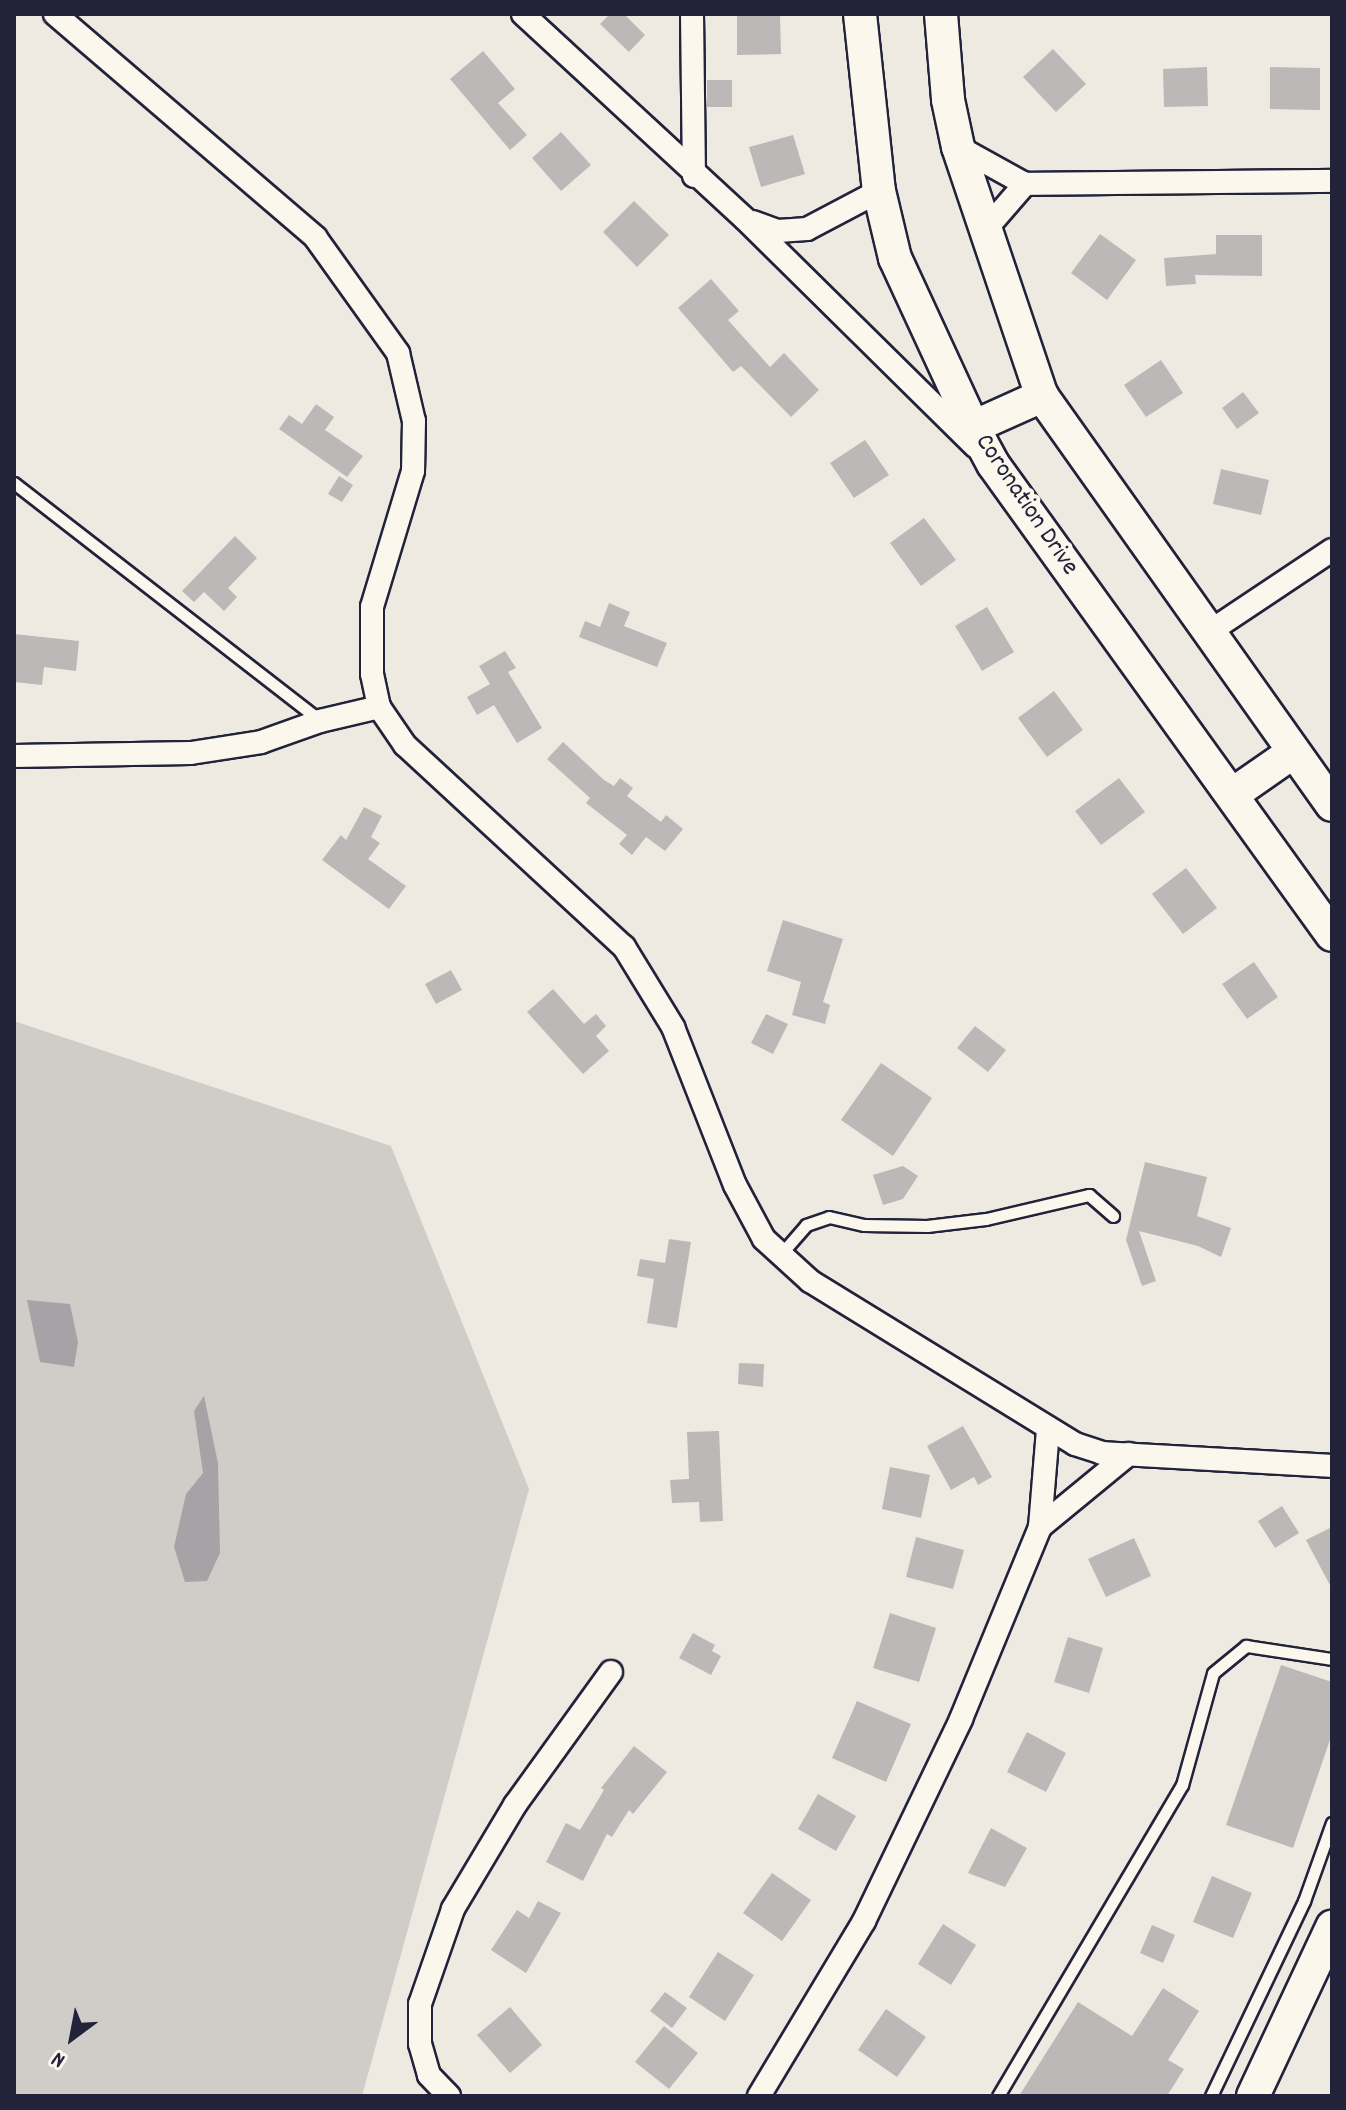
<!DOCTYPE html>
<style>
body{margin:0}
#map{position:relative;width:1346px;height:2110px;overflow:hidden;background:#eeeae2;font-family:Dekko,sans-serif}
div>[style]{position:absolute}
.green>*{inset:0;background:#d0cdc9}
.water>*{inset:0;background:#a6a3a7}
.building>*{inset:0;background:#bcb8b8}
.roads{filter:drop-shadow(2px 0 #22223b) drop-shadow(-2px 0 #22223b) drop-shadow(0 2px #22223b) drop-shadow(0 -2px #22223b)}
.lane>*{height:11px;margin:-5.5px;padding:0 5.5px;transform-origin:5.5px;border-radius:5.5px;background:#fbf7ec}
.street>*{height:22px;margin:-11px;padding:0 11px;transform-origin:11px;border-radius:11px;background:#fbf7ec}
.secondary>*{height:32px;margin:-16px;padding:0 16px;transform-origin:16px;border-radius:16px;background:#fbf7ec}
span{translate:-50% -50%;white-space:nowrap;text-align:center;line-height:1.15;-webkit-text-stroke:8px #fbf7ec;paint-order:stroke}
.street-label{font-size:26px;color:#22223b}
.frame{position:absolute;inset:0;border:16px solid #22223b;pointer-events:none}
.north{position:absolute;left:32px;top:1998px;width:80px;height:80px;-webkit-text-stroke:6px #fbf7ec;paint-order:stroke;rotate:212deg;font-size:22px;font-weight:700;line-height:32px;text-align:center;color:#22223b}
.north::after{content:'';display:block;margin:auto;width:28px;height:36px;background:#22223b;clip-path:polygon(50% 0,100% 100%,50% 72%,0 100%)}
</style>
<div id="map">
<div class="green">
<i style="clip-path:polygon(14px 1021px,391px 1146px,529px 1489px,362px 2096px,14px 2096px)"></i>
</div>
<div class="water">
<i style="clip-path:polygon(27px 1300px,70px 1304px,78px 1342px,74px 1367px,40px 1362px)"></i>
<i style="clip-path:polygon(204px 1396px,218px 1463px,220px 1553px,207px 1581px,185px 1582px,174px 1547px,186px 1494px,203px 1473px,194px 1411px)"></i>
</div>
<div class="building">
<i style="clip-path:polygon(610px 14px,624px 14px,645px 35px,629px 52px,600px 24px)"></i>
<i style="clip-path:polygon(737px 14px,780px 14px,781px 54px,737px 55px)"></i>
<i style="clip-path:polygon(1053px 49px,1086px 84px,1056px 112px,1023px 77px)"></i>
<i style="clip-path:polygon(483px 51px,515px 89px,498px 103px,527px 135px,510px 150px,450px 79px)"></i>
<i style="clip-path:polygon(1207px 67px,1208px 106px,1164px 107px,1163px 69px)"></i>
<i style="clip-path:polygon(1270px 67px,1320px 68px,1320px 110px,1270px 109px)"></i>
<i style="clip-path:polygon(707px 80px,732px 80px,732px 107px,707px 107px)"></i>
<i style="clip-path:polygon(561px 132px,591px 165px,561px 191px,532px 158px)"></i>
<i style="clip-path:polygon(793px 135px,805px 174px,761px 187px,749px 147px)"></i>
<i style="clip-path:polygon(634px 201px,669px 235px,637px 267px,603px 232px)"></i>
<i style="clip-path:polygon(1100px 234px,1136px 260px,1107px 300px,1071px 273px)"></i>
<i style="clip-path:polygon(1216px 235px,1262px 235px,1262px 276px,1195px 275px,1196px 284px,1166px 286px,1164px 258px,1216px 254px)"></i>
<i style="clip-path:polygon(711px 279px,739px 311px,728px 320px,770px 367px,784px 353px,819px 390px,791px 417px,741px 366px,733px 372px,678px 308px)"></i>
<i style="clip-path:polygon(1161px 360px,1183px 393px,1146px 417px,1124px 385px)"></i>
<i style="clip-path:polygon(1243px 392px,1259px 413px,1237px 429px,1222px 408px)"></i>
<i style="clip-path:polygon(316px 404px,334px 417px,325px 430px,363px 456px,347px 477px,279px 429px,289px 415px,302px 424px)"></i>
<i style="clip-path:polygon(865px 440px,889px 475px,854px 498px,830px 463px)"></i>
<i style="clip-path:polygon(1221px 469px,1269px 480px,1261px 515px,1213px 504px)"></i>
<i style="clip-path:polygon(339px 476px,353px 485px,342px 502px,328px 494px)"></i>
<i style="clip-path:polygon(924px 518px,956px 560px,921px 586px,890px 543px)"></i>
<i style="clip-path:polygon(235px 536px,257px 558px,228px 588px,237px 597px,224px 611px,204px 592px,194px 602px,182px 591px)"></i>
<i style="clip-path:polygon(609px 603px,630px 612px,624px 626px,667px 643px,657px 667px,579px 637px,585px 621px,600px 627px)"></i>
<i style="clip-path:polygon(987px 607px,1014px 652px,982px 671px,955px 626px)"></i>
<i style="clip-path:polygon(14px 634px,79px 641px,76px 671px,44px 667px,42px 685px,14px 682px)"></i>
<i style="clip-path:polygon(505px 651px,516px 668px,508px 672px,542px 728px,517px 743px,494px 705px,477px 715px,467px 697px,490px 684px,479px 666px)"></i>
<i style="clip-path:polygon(1054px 691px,1083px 730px,1047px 757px,1018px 718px)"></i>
<i style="clip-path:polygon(563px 742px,604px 780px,614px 786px,620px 778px,633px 788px,627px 796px,661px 822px,666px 815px,683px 829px,665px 851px,646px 837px,632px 855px,619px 844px,627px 835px,586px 803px,590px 798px,547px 759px)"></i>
<i style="clip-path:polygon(1119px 778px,1145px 812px,1101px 845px,1075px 811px)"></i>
<i style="clip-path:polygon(364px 807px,382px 816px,371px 837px,380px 843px,368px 859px,406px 886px,389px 909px,322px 860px,341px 835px,346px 840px)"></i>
<i style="clip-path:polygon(1186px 868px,1217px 908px,1183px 934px,1152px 894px)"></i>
<i style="clip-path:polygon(783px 920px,843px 939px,823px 1002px,830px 1005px,825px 1024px,792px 1015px,801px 982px,767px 971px)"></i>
<i style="clip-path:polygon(1254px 962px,1278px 997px,1247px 1019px,1222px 984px)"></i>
<i style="clip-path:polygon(451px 970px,462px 990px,436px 1004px,425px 984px)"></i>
<i style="clip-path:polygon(553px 989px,584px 1024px,596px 1014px,606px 1026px,596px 1036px,609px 1051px,583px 1074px,527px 1012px)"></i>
<i style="clip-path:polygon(766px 1014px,788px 1024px,773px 1054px,751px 1043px)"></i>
<i style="clip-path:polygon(975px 1026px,1006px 1050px,988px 1072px,957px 1048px)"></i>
<i style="clip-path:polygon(881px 1063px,932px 1098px,893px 1156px,841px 1120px)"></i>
<i style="clip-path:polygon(1145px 1162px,1207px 1177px,1197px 1216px,1231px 1228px,1221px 1257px,1198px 1246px,1139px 1231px,1156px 1281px,1142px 1286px,1126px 1240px)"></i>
<i style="clip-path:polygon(903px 1166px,918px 1176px,903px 1199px,883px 1205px,873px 1175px)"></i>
<i style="clip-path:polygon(669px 1239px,691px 1242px,677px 1328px,647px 1323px,654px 1279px,637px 1276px,640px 1259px,665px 1263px)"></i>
<i style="clip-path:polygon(739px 1363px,764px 1364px,763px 1387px,738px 1384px)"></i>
<i style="clip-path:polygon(963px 1426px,992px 1477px,978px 1485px,974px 1477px,951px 1490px,927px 1446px)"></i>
<i style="clip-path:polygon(719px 1431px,723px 1521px,700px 1522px,699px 1502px,672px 1503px,670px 1480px,689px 1479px,687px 1432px)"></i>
<i style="clip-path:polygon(890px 1467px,930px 1475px,921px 1518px,882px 1509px)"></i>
<i style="clip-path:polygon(1282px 1506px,1299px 1533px,1275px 1548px,1258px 1521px)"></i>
<i style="clip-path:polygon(1332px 1527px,1332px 1589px,1306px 1540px)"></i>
<i style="clip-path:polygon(916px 1537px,964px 1550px,953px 1589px,906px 1577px)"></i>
<i style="clip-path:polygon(1134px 1538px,1151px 1576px,1106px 1597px,1088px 1559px)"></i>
<i style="clip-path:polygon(890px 1613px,936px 1628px,919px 1682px,873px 1668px)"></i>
<i style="clip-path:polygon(693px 1633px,715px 1645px,712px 1651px,721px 1656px,711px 1675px,679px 1658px)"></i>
<i style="clip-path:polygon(1068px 1637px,1103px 1648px,1089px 1693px,1054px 1682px)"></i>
<i style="clip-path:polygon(1281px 1665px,1332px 1682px,1332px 1734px,1293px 1848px,1226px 1825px)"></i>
<i style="clip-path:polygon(857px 1701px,911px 1724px,886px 1782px,832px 1758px)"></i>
<i style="clip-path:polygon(1027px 1732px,1066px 1753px,1046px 1792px,1007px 1772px)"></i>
<i style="clip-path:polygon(634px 1746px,667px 1772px,633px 1814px,629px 1810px,612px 1837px,607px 1834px,583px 1881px,546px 1862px,566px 1823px,580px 1830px,604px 1790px,601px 1788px)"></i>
<i style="clip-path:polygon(818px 1794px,856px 1816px,836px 1851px,798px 1829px)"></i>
<i style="clip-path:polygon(991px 1828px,1027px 1848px,1005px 1887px,968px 1873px)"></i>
<i style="clip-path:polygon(772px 1873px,811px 1900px,782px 1941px,743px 1913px)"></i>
<i style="clip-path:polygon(1212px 1876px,1252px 1893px,1233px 1938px,1193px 1922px)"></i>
<i style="clip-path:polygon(538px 1901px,561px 1913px,526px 1973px,491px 1950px,517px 1910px,529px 1918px)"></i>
<i style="clip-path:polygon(943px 1924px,976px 1945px,951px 1985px,918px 1964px)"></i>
<i style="clip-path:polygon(1152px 1925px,1175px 1935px,1163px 1963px,1140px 1953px)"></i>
<i style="clip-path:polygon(718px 1952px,754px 1975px,725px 2021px,689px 1997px)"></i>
<i style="clip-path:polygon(1163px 1988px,1199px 2011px,1168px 2060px,1184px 2069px,1167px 2096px,1019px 2096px,1078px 2002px,1132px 2036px)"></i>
<i style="clip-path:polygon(665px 1992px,687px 2008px,672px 2028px,650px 2011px)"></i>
<i style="clip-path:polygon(510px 2007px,542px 2045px,510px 2073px,477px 2035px)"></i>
<i style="clip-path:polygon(886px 2009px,926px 2037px,897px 2077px,858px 2050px)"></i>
<i style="clip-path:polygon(664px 2026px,698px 2053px,669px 2089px,635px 2062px)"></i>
</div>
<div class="roads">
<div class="lane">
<i style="left:14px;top:483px;width:386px;rotate:37.8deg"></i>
<i style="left:781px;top:1254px;width:38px;rotate:-49deg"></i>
<i style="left:806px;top:1225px;width:24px;rotate:-19deg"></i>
<i style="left:829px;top:1217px;width:36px;rotate:13deg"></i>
<i style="left:864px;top:1225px;width:63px;rotate:0.9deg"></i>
<i style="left:927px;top:1226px;width:59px;rotate:-6.8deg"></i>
<i style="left:986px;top:1219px;width:106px;rotate:-13.1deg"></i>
<i style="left:1089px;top:1195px;width:32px;rotate:41deg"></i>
<i style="left:998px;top:2096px;width:361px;rotate:-59.4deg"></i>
<i style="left:1182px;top:1785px;width:116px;rotate:-74.5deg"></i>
<i style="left:1213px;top:1673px;width:43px;rotate:-39.3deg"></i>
<i style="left:1246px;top:1646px;width:87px;rotate:8.6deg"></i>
<i style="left:1211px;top:2096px;width:216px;rotate:-64.5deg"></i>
<i style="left:1304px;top:1901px;width:83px;rotate:-70.3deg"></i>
</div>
<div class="street">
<i style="left:55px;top:14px;width:343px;rotate:40.6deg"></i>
<i style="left:315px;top:237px;width:143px;rotate:54.4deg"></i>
<i style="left:398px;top:353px;width:70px;rotate:76.8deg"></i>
<i style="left:414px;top:421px;width:50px;rotate:91.1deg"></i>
<i style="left:413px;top:471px;width:142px;rotate:106.8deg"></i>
<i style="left:372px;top:607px;width:67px;rotate:90deg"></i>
<i style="left:372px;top:674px;width:34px;rotate:78deg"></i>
<i style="left:379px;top:707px;width:46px;rotate:55.6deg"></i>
<i style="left:405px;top:745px;width:298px;rotate:42.7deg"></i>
<i style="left:624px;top:947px;width:94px;rotate:58.5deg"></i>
<i style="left:673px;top:1027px;width:170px;rotate:68.6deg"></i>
<i style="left:735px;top:1185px;width:61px;rotate:61.8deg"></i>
<i style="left:764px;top:1239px;width:62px;rotate:42.4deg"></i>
<i style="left:810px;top:1281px;width:311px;rotate:31.6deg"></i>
<i style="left:1075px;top:1444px;width:28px;rotate:18deg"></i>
<i style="left:1102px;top:1453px;width:230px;rotate:3.2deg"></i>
<i style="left:523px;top:14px;width:302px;rotate:42.7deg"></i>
<i style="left:745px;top:219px;width:323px;rotate:44.6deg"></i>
<i style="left:692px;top:14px;width:162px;rotate:89.3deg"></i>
<i style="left:958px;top:147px;width:77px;rotate:28.9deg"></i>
<i style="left:1025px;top:184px;width:307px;rotate:-0.6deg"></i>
<i style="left:753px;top:222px;width:27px;rotate:20deg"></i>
<i style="left:778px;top:231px;width:29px;rotate:-4deg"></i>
<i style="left:807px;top:229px;width:81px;rotate:-27.8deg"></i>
<i style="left:986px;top:229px;width:60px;rotate:-49.1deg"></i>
<i style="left:1206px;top:634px;width:151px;rotate:-33.7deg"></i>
<i style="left:14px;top:756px;width:177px;rotate:-1deg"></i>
<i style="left:191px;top:753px;width:71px;rotate:-8.9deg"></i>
<i style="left:261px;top:742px;width:63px;rotate:-19.6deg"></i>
<i style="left:320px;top:721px;width:61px;rotate:-13.3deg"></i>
<i style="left:1040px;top:1527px;width:98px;rotate:-85.3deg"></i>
<i style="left:449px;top:2096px;width:29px;rotate:-134deg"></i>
<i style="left:429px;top:2075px;width:32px;rotate:-106deg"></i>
<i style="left:420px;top:2044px;width:40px;rotate:-90deg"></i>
<i style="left:420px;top:2004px;width:101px;rotate:-70.8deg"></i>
<i style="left:453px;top:1909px;width:121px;rotate:-59.2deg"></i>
<i style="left:515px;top:1805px;width:164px;rotate:-54.2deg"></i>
<i style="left:759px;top:2096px;width:204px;rotate:-59deg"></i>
<i style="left:864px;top:1921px;width:224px;rotate:-64.3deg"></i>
<i style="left:961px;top:1719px;width:208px;rotate:-67.6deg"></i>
<i style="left:1040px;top:1527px;width:115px;rotate:-39.4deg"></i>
</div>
<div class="secondary">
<i style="left:860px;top:14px;width:178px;rotate:83.9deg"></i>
<i style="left:879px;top:191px;width:69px;rotate:76.6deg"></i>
<i style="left:895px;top:258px;width:186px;rotate:65.2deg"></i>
<i style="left:973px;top:427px;width:42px;rotate:61.6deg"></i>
<i style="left:993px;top:464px;width:580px;rotate:54.26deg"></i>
<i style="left:941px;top:14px;width:86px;rotate:85.3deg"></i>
<i style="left:948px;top:100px;width:48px;rotate:78deg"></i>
<i style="left:958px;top:147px;width:263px;rotate:71.4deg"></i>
<i style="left:1042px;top:396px;width:501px;rotate:54.66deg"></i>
<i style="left:973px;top:427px;width:76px;rotate:-24.2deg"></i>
<i style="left:1233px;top:794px;width:72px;rotate:-34.8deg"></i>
<i style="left:1253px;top:2096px;width:187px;rotate:-64.9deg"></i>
</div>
</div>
<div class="street-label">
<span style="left:1026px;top:505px;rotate:56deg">Coronation Drive</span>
</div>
<div class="frame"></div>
<div class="north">N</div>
</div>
